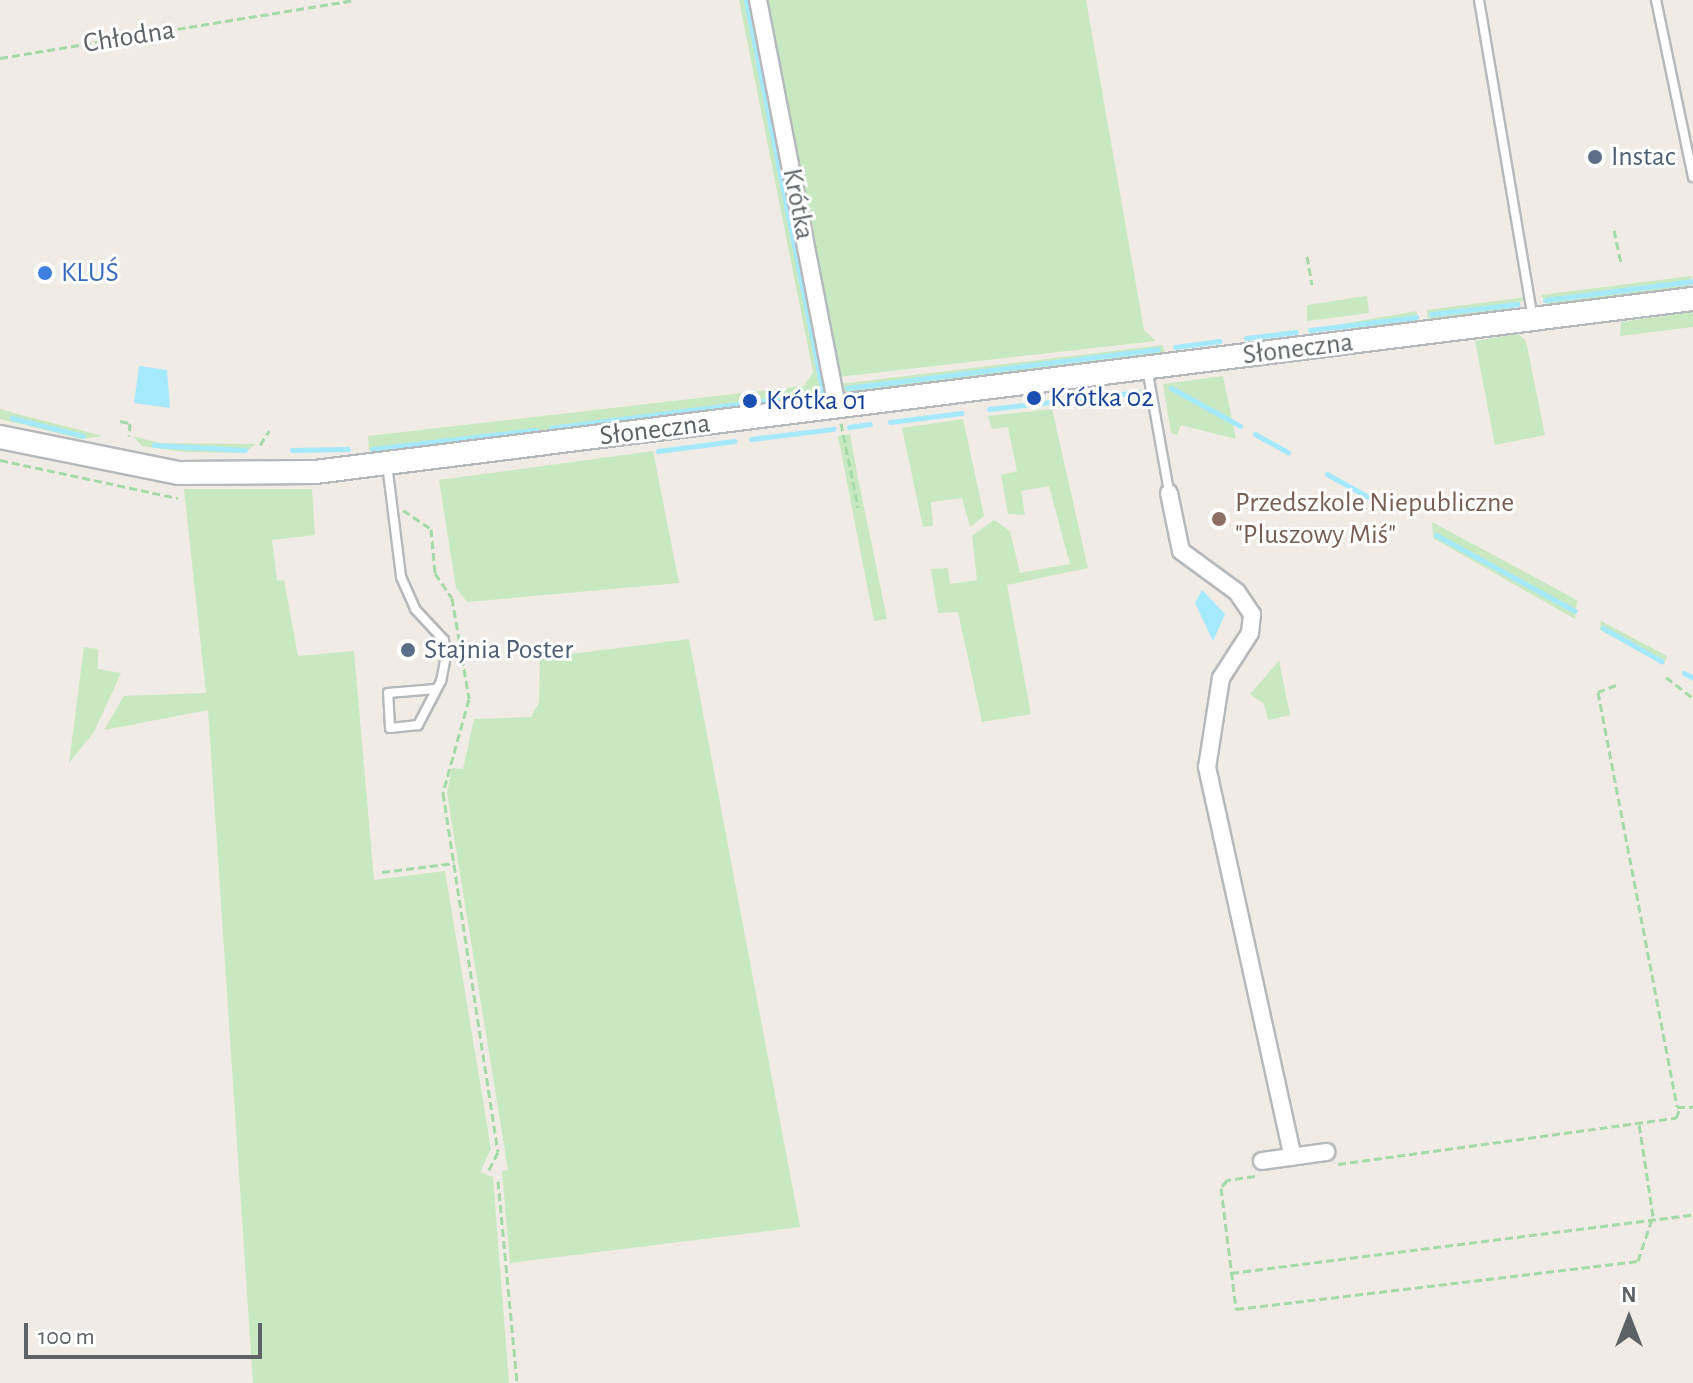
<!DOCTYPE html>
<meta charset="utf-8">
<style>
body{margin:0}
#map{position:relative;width:1693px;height:1383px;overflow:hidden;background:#f0ebe5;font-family:"Alegreya Sans",sans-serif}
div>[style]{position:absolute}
.green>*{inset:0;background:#c8e8c1}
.water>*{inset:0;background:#a5e9ff}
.stream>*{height:5px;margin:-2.5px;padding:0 2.5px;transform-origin:2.5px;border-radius:2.5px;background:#a5e9ff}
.path>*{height:3px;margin-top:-1.5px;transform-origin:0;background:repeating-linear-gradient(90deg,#a3daa7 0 8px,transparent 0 12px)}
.roads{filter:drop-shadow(2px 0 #b5b9bc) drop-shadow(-2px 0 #b5b9bc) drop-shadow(0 2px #b5b9bc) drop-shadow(0 -2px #b5b9bc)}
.lane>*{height:8px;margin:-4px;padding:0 4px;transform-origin:4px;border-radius:4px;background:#fff}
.street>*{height:16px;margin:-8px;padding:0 8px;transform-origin:8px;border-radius:8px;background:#fff}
.secondary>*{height:22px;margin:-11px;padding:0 11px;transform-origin:11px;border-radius:11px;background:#fff}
.dots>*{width:22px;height:22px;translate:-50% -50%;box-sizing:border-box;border:4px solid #fff;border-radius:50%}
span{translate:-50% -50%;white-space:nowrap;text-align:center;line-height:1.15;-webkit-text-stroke:6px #fff;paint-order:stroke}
.street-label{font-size:28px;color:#5d6266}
.service-label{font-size:28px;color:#4e5e75}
.left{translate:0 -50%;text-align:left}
.shop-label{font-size:28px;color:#366cbe}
.transit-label{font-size:28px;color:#164399}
.education-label{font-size:28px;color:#785e54}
.north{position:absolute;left:1589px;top:1279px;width:80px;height:80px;-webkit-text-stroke:6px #fff;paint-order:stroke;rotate:0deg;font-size:22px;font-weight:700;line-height:32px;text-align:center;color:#5d6266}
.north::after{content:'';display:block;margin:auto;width:28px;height:36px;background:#5d6266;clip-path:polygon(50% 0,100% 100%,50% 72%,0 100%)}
.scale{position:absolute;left:24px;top:1323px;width:238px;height:36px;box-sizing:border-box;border:4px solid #5d6266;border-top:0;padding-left:10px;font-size:24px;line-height:28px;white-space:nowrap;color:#5d6266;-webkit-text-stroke:6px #fff;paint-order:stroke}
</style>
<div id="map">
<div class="green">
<i style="clip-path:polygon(739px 0,752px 0,825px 396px,759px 405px,757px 395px,742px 397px,742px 407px,369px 451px,368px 436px,804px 386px,813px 372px)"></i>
<i style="clip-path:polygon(764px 0,1086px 0,1144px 330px,1156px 341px,838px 377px)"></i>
<i style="clip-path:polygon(1691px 276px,1692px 287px,1548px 306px,1541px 295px)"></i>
<i style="clip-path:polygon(1367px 296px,1369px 313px,1307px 321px,1307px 305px)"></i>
<i style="clip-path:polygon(1526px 297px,1510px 311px,1428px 319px,1427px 310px)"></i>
<i style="clip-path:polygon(1417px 311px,1417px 323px,1400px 326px,1307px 330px)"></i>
<i style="clip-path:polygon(1693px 312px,1693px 327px,1620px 336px,1621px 322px)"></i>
<i style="clip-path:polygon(1518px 334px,1526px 341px,1545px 435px,1495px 445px,1475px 341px)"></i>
<i style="clip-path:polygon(1163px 345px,1165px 355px,847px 395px,839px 384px)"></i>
<i style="clip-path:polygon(1223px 376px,1236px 439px,1181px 425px,1177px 435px,1171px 433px,1163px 384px)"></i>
<i style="clip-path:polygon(0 409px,14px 413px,103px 436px,82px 439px,0 419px)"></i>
<i style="clip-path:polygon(1052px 409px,1088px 568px,1007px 585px,1031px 714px,982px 722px,958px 612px,938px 613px,931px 569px,948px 568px,950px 584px,977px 580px,972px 536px,994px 520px,1010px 531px,1020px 573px,1070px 564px,1049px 486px,1021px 491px,1025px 515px,1008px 514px,1001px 475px,1017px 471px,1008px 427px,992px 429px,988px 416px)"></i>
<i style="clip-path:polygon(963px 419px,984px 516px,970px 527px,962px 498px,931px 502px,933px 526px,923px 527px,902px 428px)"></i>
<i style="clip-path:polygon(850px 434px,857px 473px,887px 619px,874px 621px,838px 436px)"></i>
<i style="clip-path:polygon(133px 436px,159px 443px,256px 444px,244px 453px,184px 452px,142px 446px)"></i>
<i style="clip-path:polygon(653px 451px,679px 583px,467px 602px,456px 588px,439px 480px)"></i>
<i style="clip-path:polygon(184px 489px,312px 489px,315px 535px,272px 540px,277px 581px,284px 580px,298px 656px,354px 651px,374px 880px,445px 871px,491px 1149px,480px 1172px,493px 1177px,509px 1383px,253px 1383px,208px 710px,104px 730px,124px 696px,206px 693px)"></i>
<i style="clip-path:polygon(1432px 522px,1577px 600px,1575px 619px,1433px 538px)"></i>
<i style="clip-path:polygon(1601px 621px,1667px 656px,1664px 665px,1600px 630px)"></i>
<i style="clip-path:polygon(689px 639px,800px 1227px,510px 1263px,502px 1171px,508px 1170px,447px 793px,452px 768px,463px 769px,474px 719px,531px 717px,539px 702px,540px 658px)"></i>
<i style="clip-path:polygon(84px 647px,98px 649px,98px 669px,121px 673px,94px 732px,69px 763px)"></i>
<i style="clip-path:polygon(1279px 661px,1290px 715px,1268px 720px,1264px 704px,1250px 694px)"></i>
</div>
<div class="water">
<i style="clip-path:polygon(139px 366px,167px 370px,170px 408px,134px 403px)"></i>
<i style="clip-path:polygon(1202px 590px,1225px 614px,1213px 641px,1195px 603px)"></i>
</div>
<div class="stream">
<i style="left:1545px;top:300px;width:149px;rotate:-7.3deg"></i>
<i style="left:1431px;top:314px;width:87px;rotate:-6.6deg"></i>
<i style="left:1310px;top:330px;width:107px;rotate:-7deg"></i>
<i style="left:1246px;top:338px;width:50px;rotate:-6.8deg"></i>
<i style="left:1175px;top:347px;width:45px;rotate:-7.6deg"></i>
<i style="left:847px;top:388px;width:313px;rotate:-7.1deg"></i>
<i style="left:1171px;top:388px;width:79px;rotate:28.8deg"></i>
<i style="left:989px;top:409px;width:151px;rotate:-6.5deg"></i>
<i style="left:12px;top:418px;width:73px;rotate:14.2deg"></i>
<i style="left:890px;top:422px;width:72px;rotate:-7.2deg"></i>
<i style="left:849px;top:427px;width:21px;rotate:-8deg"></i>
<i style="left:551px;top:428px;width:274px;rotate:-7.3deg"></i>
<i style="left:823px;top:393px;width:400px;rotate:-101.1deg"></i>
<i style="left:1255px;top:434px;width:38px;rotate:29deg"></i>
<i style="left:751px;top:439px;width:83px;rotate:-7deg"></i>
<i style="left:154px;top:445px;width:91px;rotate:3.1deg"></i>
<i style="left:372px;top:449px;width:165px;rotate:-6.6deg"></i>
<i style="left:292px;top:450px;width:56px;rotate:-1deg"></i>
<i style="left:658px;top:451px;width:77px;rotate:-7.5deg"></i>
<i style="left:1327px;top:474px;width:49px;rotate:29.2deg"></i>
<i style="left:1436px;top:535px;width:158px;rotate:28.7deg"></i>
<i style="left:1603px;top:628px;width:67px;rotate:29.6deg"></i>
<i style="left:1684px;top:673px;width:10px;rotate:29deg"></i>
</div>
<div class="path">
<i style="left:0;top:58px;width:358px;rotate:-9.3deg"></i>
<i style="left:1614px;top:230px;width:34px;rotate:78deg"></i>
<i style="left:1307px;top:256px;width:29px;rotate:80deg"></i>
<i style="left:120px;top:421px;width:10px;rotate:11deg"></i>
<i style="left:130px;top:423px;width:13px;rotate:94deg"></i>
<i style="left:841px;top:423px;width:86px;rotate:78.6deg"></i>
<i style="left:260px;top:445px;width:17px;rotate:-57deg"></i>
<i style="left:0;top:460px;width:182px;rotate:12.1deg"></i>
<i style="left:403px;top:510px;width:34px;rotate:34deg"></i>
<i style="left:431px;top:529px;width:44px;rotate:84.8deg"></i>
<i style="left:435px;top:573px;width:30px;rotate:56deg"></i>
<i style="left:452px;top:598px;width:102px;rotate:80.4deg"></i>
<i style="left:469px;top:699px;width:98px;rotate:105.5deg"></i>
<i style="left:443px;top:793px;width:363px;rotate:81.3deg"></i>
<i style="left:498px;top:1152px;width:22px;rotate:117deg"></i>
<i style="left:1666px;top:677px;width:34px;rotate:38deg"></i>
<i style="left:1616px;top:685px;width:19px;rotate:159deg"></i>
<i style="left:1598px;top:692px;width:422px;rotate:79.2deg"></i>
<i style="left:1677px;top:1107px;width:16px"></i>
<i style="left:382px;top:872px;width:73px;rotate:-7.1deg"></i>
<i style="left:1338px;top:1164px;width:341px;rotate:-7.8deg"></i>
<i style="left:1676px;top:1118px;width:11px;rotate:-68deg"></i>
<i style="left:1255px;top:1176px;width:28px;rotate:172deg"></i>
<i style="left:1227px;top:1180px;width:10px;rotate:127deg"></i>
<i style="left:1221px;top:1188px;width:122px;rotate:82.9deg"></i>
<i style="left:1236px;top:1309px;width:405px;rotate:-6.8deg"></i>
<i style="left:1638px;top:1261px;width:47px;rotate:-71.6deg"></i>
<i style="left:1653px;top:1216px;width:94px;rotate:-98.6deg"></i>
<i style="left:498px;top:1181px;width:203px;rotate:84.6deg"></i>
<i style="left:1231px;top:1273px;width:466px;rotate:-7.2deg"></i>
</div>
<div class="roads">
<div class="lane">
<i style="left:1479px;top:0;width:323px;rotate:80.4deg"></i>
<i style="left:1656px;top:0;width:181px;rotate:78.2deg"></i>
<i style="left:1147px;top:368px;width:126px;rotate:79.9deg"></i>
<i style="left:387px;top:464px;width:114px;rotate:82.9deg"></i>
<i style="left:401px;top:577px;width:35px;rotate:66deg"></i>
<i style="left:415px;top:609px;width:42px;rotate:46.9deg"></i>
<i style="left:444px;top:640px;width:16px;rotate:83deg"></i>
<i style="left:446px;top:656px;width:25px;rotate:101deg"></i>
<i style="left:441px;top:681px;width:50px;rotate:117.6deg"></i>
<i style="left:418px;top:725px;width:28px;rotate:174deg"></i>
<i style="left:390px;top:728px;width:35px;rotate:-93deg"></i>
<i style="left:388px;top:693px;width:48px;rotate:-4.8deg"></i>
</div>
<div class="street">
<i style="left:758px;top:0;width:416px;rotate:79deg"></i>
<i style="left:1169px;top:493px;width:59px;rotate:78.3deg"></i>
<i style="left:1181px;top:551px;width:69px;rotate:36.2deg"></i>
<i style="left:1237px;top:592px;width:27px;rotate:56deg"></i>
<i style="left:1252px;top:614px;width:19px;rotate:96deg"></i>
<i style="left:1250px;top:633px;width:54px;rotate:122.8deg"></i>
<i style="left:1221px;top:678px;width:90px;rotate:98.9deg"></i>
<i style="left:1207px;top:767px;width:399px;rotate:77.6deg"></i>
<i style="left:1262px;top:1161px;width:65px;rotate:-8deg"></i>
</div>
<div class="secondary">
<i style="left:0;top:437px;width:182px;rotate:11.4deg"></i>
<i style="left:178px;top:473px;width:137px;rotate:-0.4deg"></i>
<i style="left:315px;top:472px;width:1389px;rotate:-7.16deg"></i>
</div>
</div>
<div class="dots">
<i style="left:1595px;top:157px;background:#5c6f8a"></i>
<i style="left:45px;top:273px;background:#3f7fe0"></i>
<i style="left:1034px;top:398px;background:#1a4fb4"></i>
<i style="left:750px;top:401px;background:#1a4fb4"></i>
<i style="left:1219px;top:519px;background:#8d6e63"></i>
<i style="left:408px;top:650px;background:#5c6f8a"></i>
</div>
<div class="street-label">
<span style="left:129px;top:37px;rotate:-9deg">Chłodna</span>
<span style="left:798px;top:204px;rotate:79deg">Krótka</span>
<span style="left:1298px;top:349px;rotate:-7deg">Słoneczna</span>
<span style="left:655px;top:430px;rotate:-7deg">Słoneczna</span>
</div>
<div class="service-label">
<span class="left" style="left:1611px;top:157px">Instac</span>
<span class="left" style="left:424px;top:650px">Stajnia Poster</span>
</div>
<div class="shop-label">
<span class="left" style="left:61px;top:273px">KLUŚ</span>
</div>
<div class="transit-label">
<span class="left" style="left:1050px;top:398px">Krótka 02</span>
<span class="left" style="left:766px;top:401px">Krótka 01</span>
</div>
<div class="education-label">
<span class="left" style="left:1235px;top:519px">Przedszkole Niepubliczne<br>"Pluszowy Miś"</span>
</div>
<div class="north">N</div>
<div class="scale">100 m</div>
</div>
